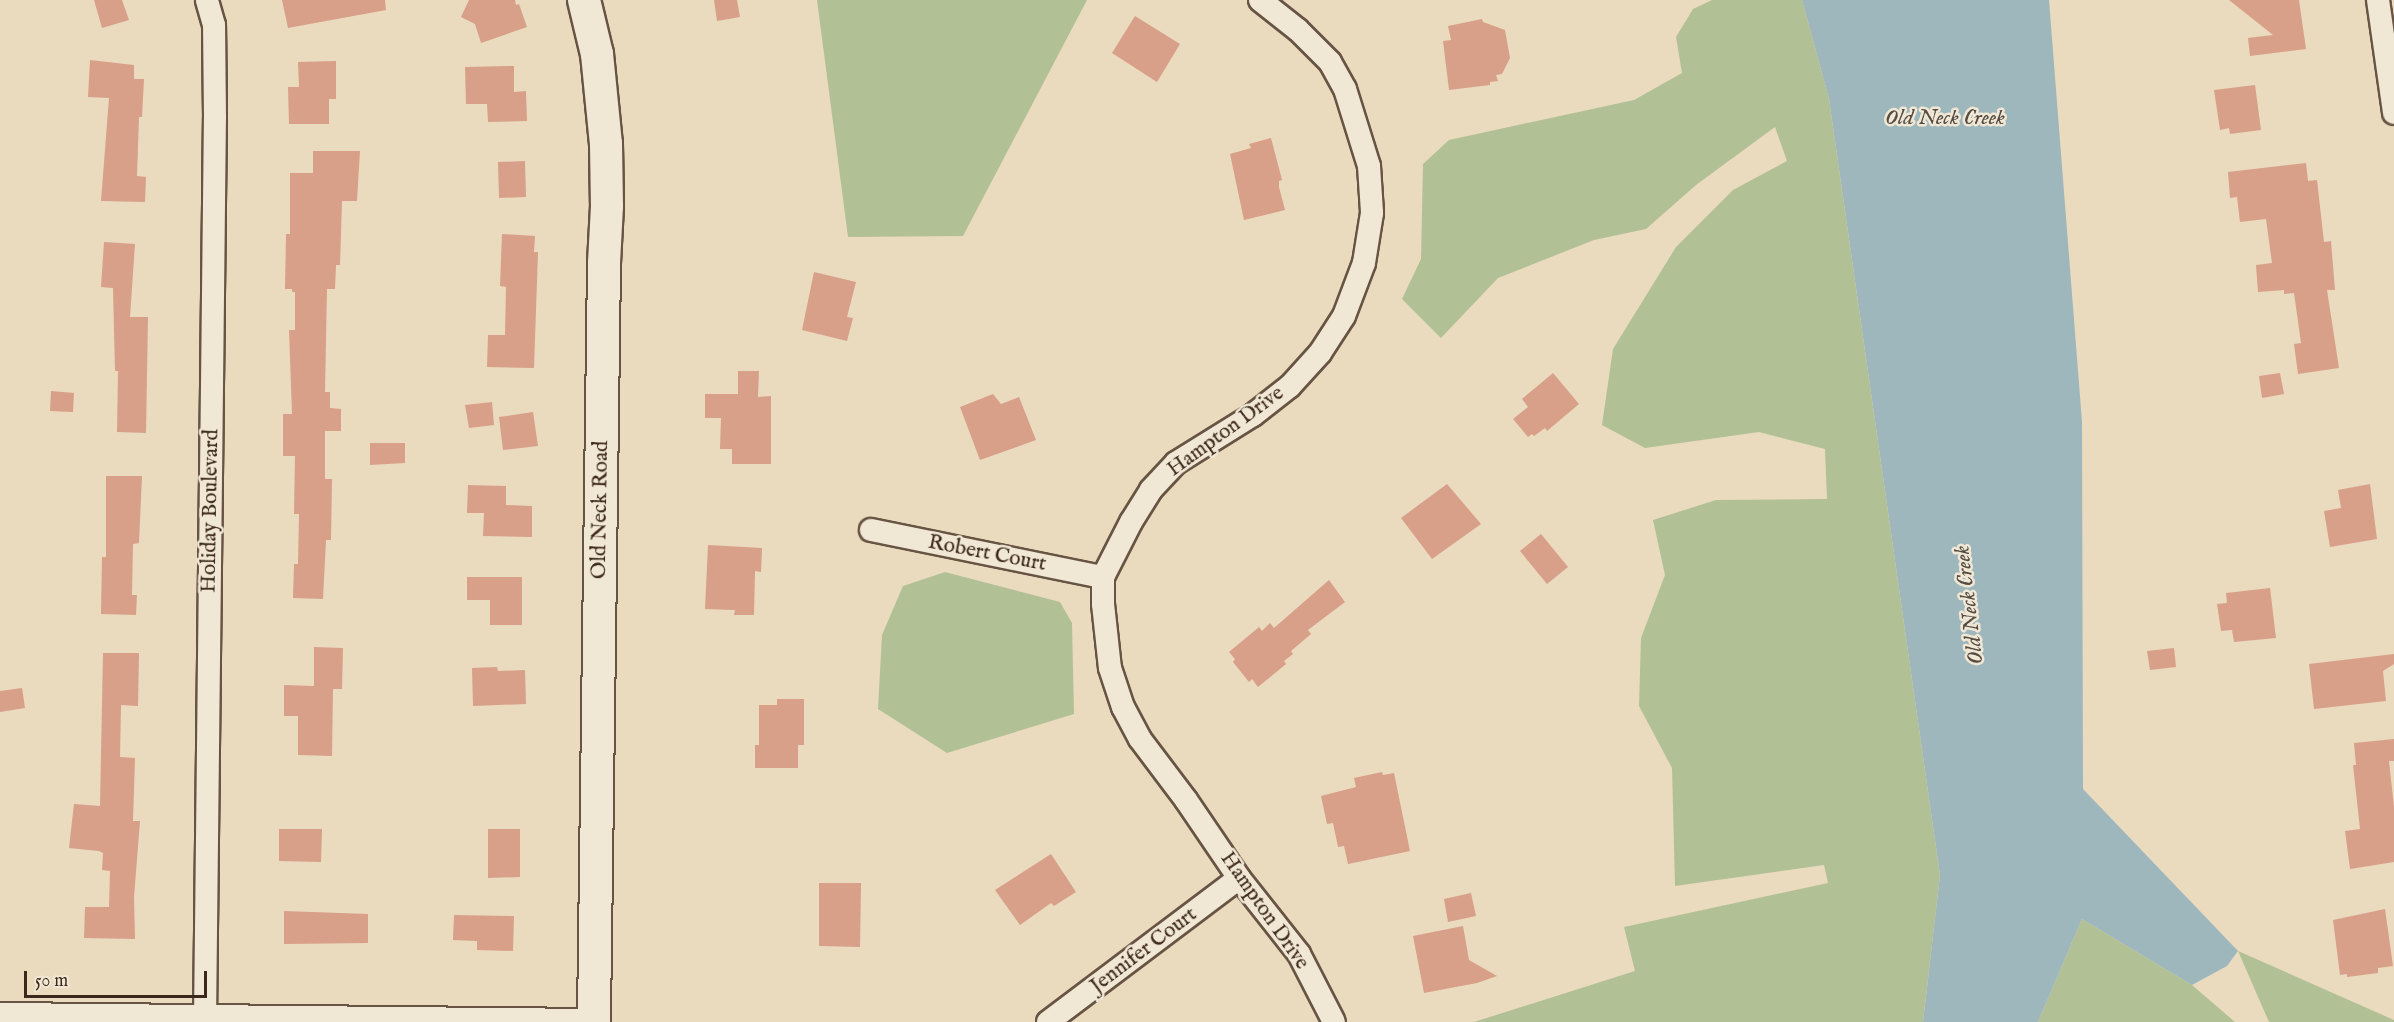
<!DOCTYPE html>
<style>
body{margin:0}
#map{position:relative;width:2394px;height:1022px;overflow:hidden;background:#eadabe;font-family:"IM FELL English",serif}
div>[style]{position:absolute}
.green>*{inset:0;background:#b2c195}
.water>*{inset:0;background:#9eb7bd}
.building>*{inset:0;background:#d89f89}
.roads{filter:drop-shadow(2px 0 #675443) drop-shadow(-2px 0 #675443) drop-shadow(0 2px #675443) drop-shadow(0 -2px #675443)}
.street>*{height:22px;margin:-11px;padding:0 11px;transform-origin:11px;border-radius:11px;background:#f1e7d5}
.secondary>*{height:32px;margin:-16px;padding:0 16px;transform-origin:16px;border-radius:16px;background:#f1e7d5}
span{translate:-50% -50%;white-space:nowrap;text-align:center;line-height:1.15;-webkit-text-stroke:5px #f1e7d5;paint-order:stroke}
.street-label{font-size:21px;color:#3b281a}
.water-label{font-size:22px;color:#544c43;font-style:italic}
.scale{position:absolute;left:24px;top:971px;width:183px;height:27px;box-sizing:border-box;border:3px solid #3b281a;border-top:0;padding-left:8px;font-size:18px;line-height:21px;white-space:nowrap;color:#3b281a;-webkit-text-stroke:4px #f1e7d5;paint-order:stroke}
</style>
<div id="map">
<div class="green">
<i style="clip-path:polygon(817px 0,1087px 0,963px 236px,848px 237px)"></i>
<i style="clip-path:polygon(1712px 0,1802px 0,1829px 99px,1940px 875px,1923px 1022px,1474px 1022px,1635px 971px,1624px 927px,1828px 883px,1824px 865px,1675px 886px,1672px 768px,1639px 706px,1641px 638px,1665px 575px,1653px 520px,1716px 500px,1827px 499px,1825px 449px,1759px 432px,1645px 448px,1602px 425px,1613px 349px,1676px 247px,1733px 190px,1787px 161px,1775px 127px,1696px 185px,1646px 229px,1594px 240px,1498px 278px,1441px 338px,1402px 299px,1421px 259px,1423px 164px,1449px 140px,1634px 100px,1682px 73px,1676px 37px,1693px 9px)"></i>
<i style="clip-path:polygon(945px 572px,1060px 602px,1072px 623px,1074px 714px,947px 753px,878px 709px,882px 635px,903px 586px)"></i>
<i style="clip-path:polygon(2082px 919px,2192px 985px,2235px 1022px,2038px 1022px)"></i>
<i style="clip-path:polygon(2238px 951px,2394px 1020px,2394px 1022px,2269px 1022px)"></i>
</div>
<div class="water">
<i style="clip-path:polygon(1802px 0,2049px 0,2082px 422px,2083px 789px,2238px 951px,2227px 966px,2192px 985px,2082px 919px,2038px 1022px,1923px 1022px,1940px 875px,1829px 99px)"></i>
</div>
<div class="building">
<i style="clip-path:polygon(94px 0,122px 0,129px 20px,102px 28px)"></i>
<i style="clip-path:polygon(282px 0,385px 0,386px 10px,288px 28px)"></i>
<i style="clip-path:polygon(469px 0,515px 0,516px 5px,519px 4px,527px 27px,481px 43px,475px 24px,461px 17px)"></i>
<i style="clip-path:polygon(714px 0,737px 0,740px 17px,717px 21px)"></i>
<i style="clip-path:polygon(2229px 0,2299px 0,2306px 49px,2250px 56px,2248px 38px,2273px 35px)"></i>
<i style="clip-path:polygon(1135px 16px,1180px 44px,1157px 82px,1112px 53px)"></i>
<i style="clip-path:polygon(1482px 19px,1483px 22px,1505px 30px,1510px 58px,1502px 74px,1496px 75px,1498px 81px,1490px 82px,1490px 85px,1449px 90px,1443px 41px,1451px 40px,1448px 26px)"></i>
<i style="clip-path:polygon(90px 60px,134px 65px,134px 79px,144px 79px,142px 117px,139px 117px,137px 176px,146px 177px,145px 202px,101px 201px,109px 98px,88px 97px)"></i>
<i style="clip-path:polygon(336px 61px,336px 99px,329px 99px,329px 124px,289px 124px,288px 87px,299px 87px,298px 62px)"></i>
<i style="clip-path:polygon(514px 66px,514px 92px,526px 91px,527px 121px,488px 122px,487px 104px,466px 104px,465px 67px)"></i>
<i style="clip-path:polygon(2255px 85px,2261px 130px,2230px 134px,2229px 128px,2220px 130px,2214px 90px)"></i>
<i style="clip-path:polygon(1271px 138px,1282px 180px,1279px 181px,1279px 187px,1285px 210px,1244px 220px,1230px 154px,1251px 148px,1249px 144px)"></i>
<i style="clip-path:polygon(313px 151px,360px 151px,357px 201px,342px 201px,340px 265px,336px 265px,335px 289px,327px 289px,325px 392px,330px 392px,330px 408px,341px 409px,341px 431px,325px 431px,325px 479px,332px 479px,331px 540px,326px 540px,323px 599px,293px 598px,294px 564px,298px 564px,299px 514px,294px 514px,295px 456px,283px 456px,283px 414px,292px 414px,289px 330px,295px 330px,295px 292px,292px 292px,292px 289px,285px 289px,286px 234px,290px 234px,290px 173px,313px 173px)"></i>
<i style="clip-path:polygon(525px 161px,526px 197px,499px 198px,498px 162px)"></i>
<i style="clip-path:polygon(2306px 163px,2308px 181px,2317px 180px,2324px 242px,2331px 241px,2335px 290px,2327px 290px,2339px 368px,2298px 374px,2294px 344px,2301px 343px,2294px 293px,2284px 294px,2284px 290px,2258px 292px,2256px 265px,2272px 263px,2266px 219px,2240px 222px,2237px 197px,2230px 198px,2228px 172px)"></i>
<i style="clip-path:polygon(502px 234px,535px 236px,534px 252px,538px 252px,534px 368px,487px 367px,488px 335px,505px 335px,506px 287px,500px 286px)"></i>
<i style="clip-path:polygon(104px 242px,135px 244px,130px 317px,148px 317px,146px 433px,117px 432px,118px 371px,115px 371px,113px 288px,101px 287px)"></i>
<i style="clip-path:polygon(814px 272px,856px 282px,847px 317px,853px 318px,847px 341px,802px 330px)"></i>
<i style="clip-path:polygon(738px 371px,759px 371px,758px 397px,771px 396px,771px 464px,732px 464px,732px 449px,720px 449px,721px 418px,705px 418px,705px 394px,738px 394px)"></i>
<i style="clip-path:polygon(1553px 373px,1579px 404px,1547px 431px,1545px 428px,1534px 436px,1532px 434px,1528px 437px,1513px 419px,1528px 407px,1522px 399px)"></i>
<i style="clip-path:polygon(2280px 373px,2284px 394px,2262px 398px,2259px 376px)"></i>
<i style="clip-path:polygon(51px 391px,74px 393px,73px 412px,50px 411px)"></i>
<i style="clip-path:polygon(993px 394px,1001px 404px,1019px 397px,1036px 440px,980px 460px,960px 407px)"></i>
<i style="clip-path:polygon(492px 402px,494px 425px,469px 428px,465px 405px)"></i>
<i style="clip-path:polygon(533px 412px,538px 446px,503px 450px,499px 417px)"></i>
<i style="clip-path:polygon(370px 443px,405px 443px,405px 463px,370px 465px)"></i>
<i style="clip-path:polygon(106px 476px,142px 476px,139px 543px,133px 544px,132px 595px,137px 595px,136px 615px,101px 614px,102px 557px,106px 557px)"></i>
<i style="clip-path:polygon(1447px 484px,1481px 524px,1432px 559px,1401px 518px)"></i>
<i style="clip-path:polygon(2370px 484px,2377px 539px,2330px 547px,2324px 511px,2341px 508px,2338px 490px)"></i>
<i style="clip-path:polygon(468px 485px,506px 486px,506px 505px,532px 506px,532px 537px,483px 536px,484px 513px,467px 513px)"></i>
<i style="clip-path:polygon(1541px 534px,1568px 567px,1547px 584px,1520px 551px)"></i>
<i style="clip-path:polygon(708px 545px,762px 548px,761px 572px,755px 571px,754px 615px,734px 615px,735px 610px,705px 609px)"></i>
<i style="clip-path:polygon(467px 577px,522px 577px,522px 625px,490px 625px,490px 600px,467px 600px)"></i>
<i style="clip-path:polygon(1329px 580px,1345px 602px,1308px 630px,1311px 634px,1291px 651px,1293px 654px,1284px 661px,1286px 664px,1258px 687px,1252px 679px,1249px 682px,1233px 662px,1235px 659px,1229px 652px,1259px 627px,1262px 631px,1270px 623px,1274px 628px)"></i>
<i style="clip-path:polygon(2270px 588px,2276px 638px,2234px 642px,2232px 630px,2221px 631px,2217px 604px,2227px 603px,2226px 593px)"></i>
<i style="clip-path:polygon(314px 647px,343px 648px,342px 689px,333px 689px,332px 756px,298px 755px,298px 716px,284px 716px,284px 685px,314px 686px)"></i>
<i style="clip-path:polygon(2174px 648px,2176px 667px,2150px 670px,2147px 651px)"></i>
<i style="clip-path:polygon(103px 653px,139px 653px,138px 706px,121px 705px,120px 757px,135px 758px,133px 821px,140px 821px,134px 897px,135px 939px,84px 938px,85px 907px,109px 907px,110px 871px,102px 870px,103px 853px,99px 851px,69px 848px,74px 804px,100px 806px)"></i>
<i style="clip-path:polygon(2394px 654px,2394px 664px,2383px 671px,2386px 701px,2314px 709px,2309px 664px)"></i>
<i style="clip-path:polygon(497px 667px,498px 671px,525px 670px,526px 704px,473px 706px,472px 668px)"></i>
<i style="clip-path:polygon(22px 688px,25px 708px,0 712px,0 691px)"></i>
<i style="clip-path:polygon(777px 699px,804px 699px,804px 745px,798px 745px,798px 768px,755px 768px,755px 745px,759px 745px,759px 705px,777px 705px)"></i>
<i style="clip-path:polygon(2394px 739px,2394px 761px,2389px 761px,2394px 807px,2394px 862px,2350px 869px,2345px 831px,2360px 829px,2353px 765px,2356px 765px,2354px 743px)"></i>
<i style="clip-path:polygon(1382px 772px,1383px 775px,1394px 773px,1410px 851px,1348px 864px,1344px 846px,1338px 847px,1333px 823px,1327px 824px,1321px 796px,1356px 787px,1354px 778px)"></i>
<i style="clip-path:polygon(279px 829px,322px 829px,321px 862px,279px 861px)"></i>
<i style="clip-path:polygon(488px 829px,520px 829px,520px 877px,488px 878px)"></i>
<i style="clip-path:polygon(1051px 854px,1076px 892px,1054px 906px,1051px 903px,1020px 925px,995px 890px)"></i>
<i style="clip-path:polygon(819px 883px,861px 883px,860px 947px,819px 946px)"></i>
<i style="clip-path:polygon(1471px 893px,1476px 916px,1448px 922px,1444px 899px)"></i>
<i style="clip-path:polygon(2385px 909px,2393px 966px,2378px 968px,2378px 973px,2347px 977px,2347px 974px,2340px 975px,2333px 920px)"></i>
<i style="clip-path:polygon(284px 911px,368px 914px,368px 943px,284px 944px)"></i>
<i style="clip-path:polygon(454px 915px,514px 916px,513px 951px,477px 950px,477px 941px,453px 940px)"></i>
<i style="clip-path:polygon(1463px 926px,1469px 960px,1497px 976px,1477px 983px,1424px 993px,1413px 936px)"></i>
</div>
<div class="roads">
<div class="street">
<i style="left:1260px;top:0;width:48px;rotate:38.3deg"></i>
<i style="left:1298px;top:30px;width:45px;rotate:45deg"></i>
<i style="left:1330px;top:62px;width:31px;rotate:61deg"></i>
<i style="left:1345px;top:89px;width:81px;rotate:72.7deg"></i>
<i style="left:1369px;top:166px;width:47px;rotate:86.3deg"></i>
<i style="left:1372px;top:213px;width:51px;rotate:99.1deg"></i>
<i style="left:1364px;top:263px;width:57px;rotate:110.7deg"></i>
<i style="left:1344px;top:316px;width:44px;rotate:123deg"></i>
<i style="left:1320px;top:353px;width:45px;rotate:132.3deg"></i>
<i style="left:1290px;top:386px;width:47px;rotate:141.9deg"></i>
<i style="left:1253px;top:415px;width:91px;rotate:148.1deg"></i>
<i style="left:1176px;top:463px;width:37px;rotate:133deg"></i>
<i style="left:1151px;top:490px;width:38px;rotate:122deg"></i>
<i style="left:1131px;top:522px;width:62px;rotate:117deg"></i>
<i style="left:1103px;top:577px;width:27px;rotate:90deg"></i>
<i style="left:1103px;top:604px;width:64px;rotate:83.8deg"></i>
<i style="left:1110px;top:668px;width:41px;rotate:71.6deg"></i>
<i style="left:1123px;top:707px;width:36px;rotate:62deg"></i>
<i style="left:1140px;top:739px;width:76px;rotate:53deg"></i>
<i style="left:1186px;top:800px;width:94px;rotate:55.8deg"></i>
<i style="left:1239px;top:878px;width:97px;rotate:51.7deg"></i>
<i style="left:1299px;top:954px;width:76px;rotate:62.8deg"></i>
<i style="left:2378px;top:0;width:114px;rotate:81.9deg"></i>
<i style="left:871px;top:530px;width:237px;rotate:11.5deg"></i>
<i style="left:0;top:1014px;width:594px;rotate:0.58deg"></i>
<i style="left:205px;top:1022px;width:905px;rotate:-89.37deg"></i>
<i style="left:215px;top:117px;width:92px;rotate:-90.6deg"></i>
<i style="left:214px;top:25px;width:26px;rotate:-106deg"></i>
<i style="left:1048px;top:1022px;width:239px;rotate:-37deg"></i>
</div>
<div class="secondary">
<i style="left:584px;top:0;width:56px;rotate:76.5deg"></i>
<i style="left:597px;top:54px;width:90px;rotate:84.3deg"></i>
<i style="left:606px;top:144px;width:62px;rotate:89.1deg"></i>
<i style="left:607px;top:206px;width:58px;rotate:93deg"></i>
<i style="left:604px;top:264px;width:758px;rotate:90.76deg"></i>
</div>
</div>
<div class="street-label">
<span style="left:1226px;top:432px;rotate:-36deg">Hampton Drive</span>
<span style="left:601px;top:510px;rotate:-89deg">Old Neck Road</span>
<span style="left:211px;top:511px;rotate:-89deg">Holiday Boulevard</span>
<span style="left:987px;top:554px;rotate:11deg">Robert Court</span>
<span style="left:1264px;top:911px;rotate:55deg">Hampton Drive</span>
<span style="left:1144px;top:951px;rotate:-37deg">Jennifer Court</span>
</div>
<div class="water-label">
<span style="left:1945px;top:119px">Old Neck Creek</span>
<span style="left:1970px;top:605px;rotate:-97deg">Old Neck Creek</span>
</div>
<div class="scale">50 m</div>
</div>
